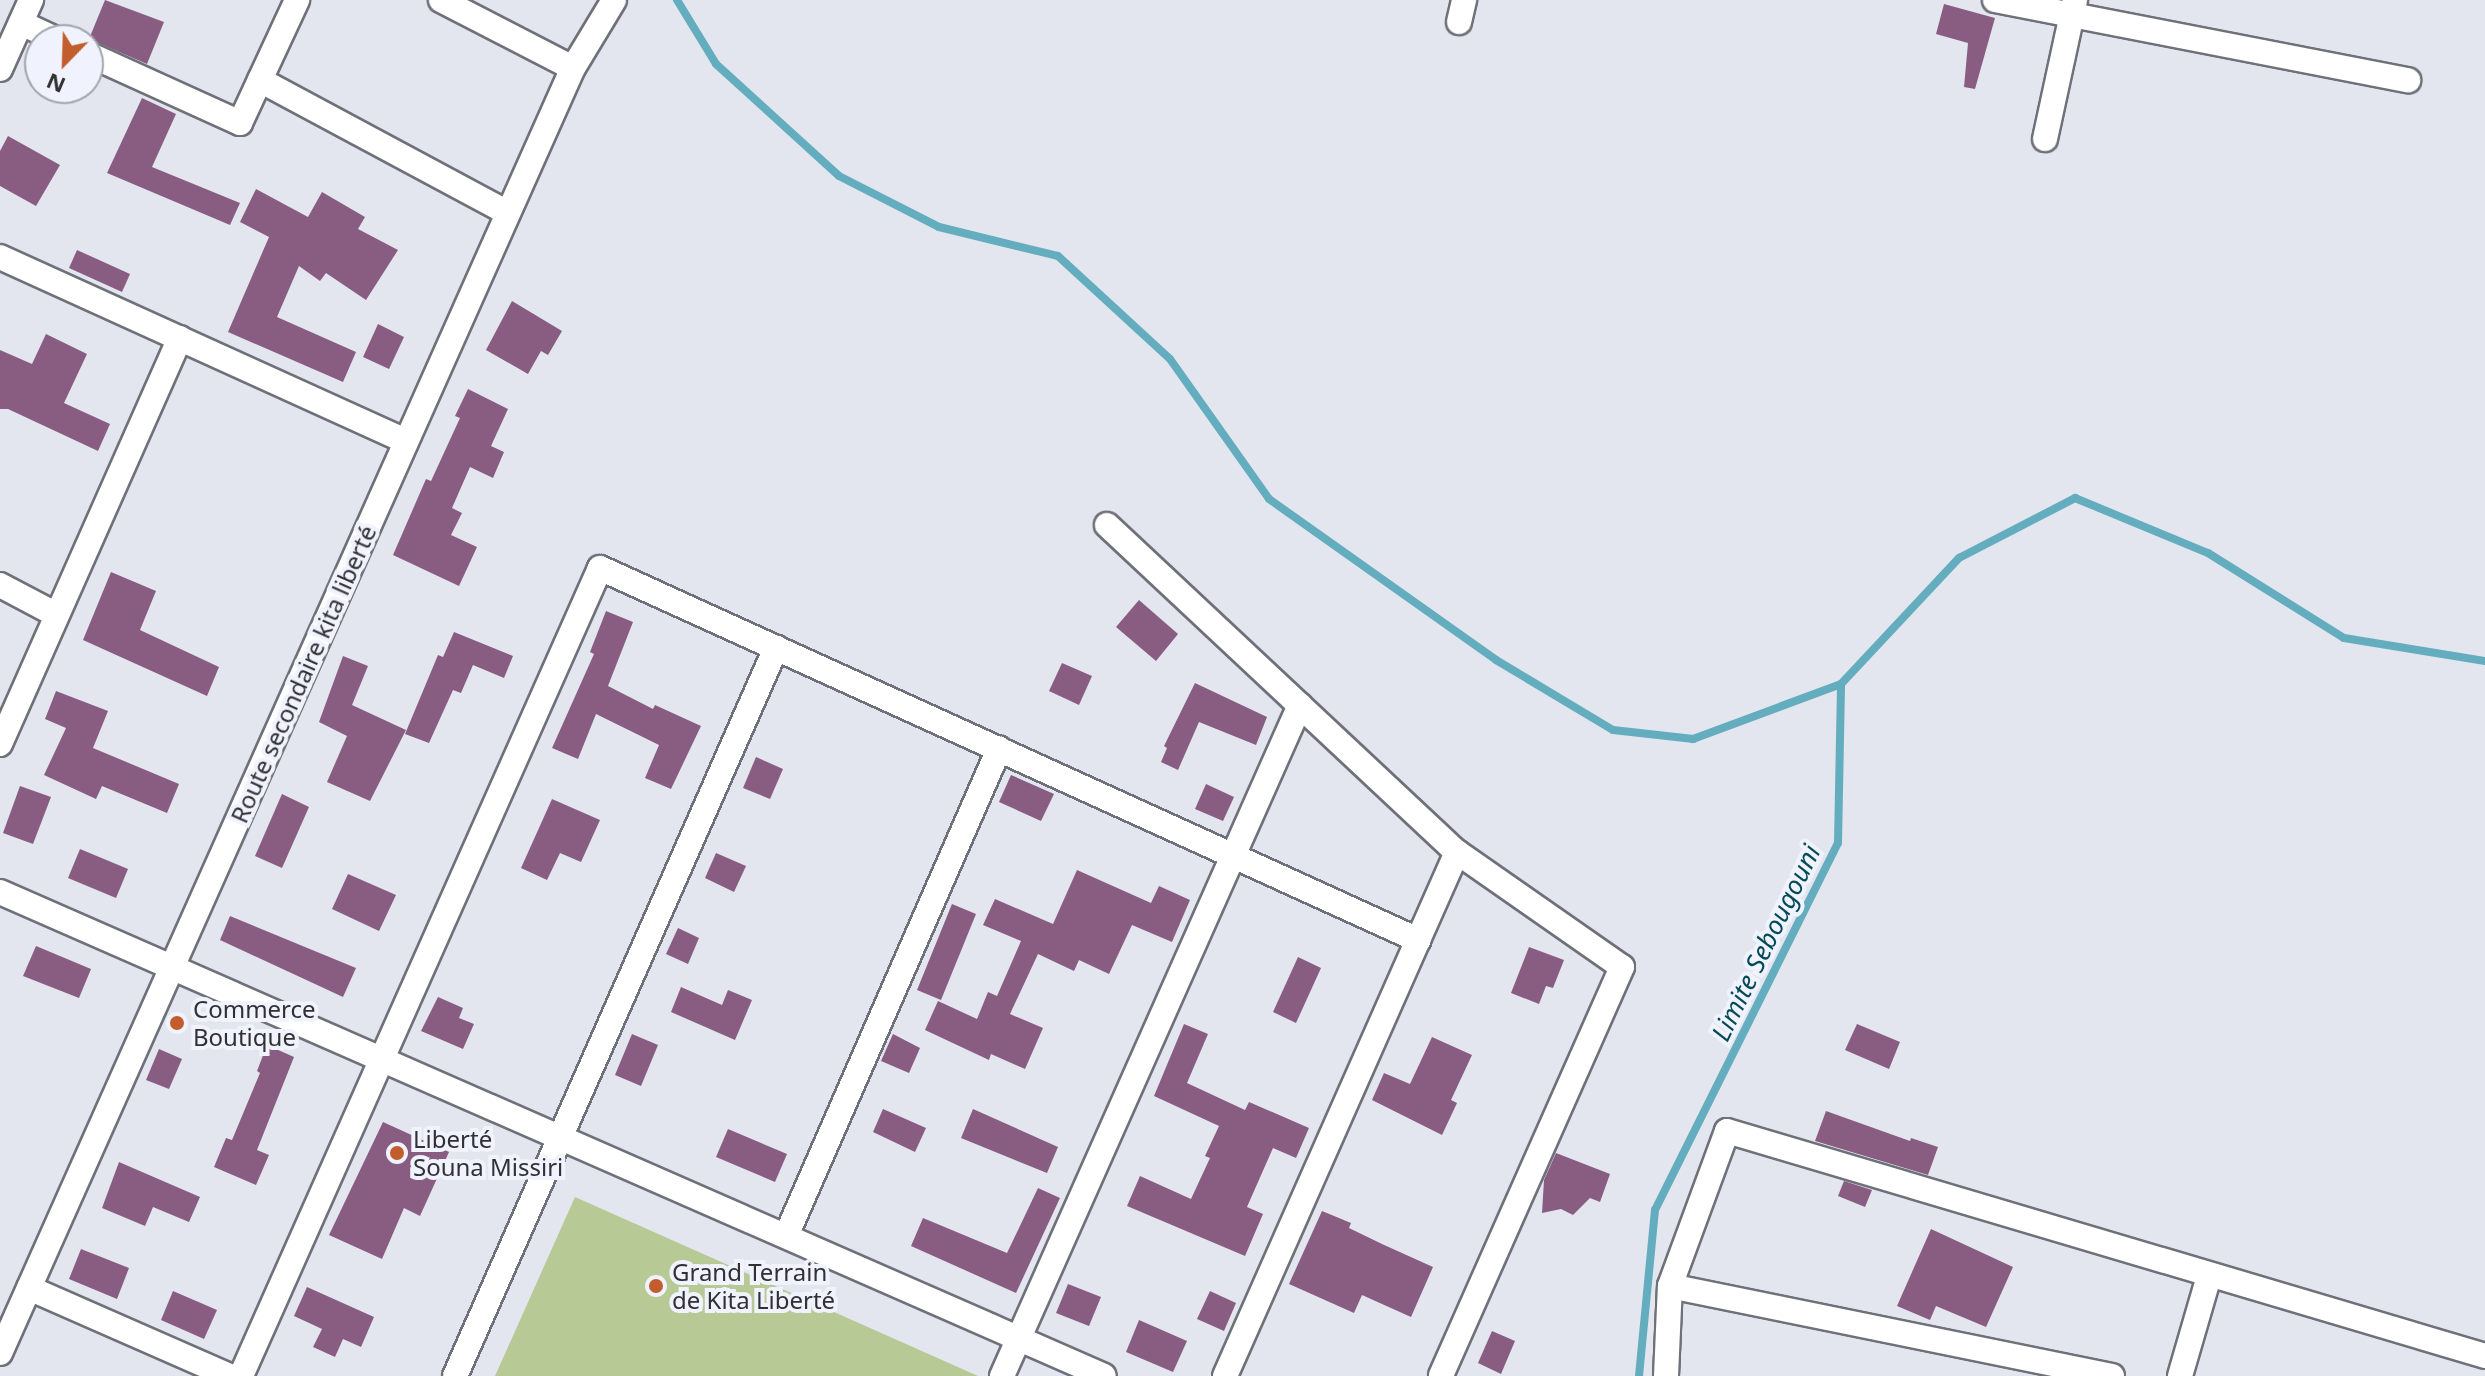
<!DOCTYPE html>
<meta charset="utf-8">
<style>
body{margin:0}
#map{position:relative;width:2485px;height:1376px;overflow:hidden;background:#e3e6ef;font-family:"Noto Sans",sans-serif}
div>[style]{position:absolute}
.green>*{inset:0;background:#b7c995}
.stream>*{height:8px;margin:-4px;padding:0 4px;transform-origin:4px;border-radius:4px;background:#63adbe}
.building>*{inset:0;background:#895d82}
.roads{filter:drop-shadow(2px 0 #6e7179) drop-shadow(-2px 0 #6e7179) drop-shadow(0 2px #6e7179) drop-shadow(0 -2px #6e7179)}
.street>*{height:24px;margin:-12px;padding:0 12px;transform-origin:12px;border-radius:12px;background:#fff}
.dots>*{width:22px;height:22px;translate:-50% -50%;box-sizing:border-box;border:4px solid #f0f3fd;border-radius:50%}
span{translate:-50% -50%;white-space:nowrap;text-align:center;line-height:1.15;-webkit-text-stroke:8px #f0f3fd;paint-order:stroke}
.street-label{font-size:24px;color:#2f3134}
.poi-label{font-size:24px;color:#2f3134}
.left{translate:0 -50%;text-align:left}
.water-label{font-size:26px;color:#054b57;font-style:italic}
.north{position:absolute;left:24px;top:24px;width:80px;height:80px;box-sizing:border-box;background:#f0f3fd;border:2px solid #a3a5ad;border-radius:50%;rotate:203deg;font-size:22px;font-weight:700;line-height:32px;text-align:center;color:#2f3134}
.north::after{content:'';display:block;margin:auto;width:28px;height:36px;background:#c25d2d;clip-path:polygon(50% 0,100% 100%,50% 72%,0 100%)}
</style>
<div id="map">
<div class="green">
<i style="clip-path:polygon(575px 1197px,978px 1376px,495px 1376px)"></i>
</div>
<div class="stream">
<i style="left:677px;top:0;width:75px;rotate:58.6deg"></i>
<i style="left:716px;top:64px;width:166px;rotate:42.3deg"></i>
<i style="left:839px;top:176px;width:112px;rotate:27deg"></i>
<i style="left:939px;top:227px;width:122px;rotate:13.7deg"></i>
<i style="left:1058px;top:256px;width:152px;rotate:42.6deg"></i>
<i style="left:1170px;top:359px;width:171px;rotate:54.7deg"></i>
<i style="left:1269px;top:499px;width:278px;rotate:35.3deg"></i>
<i style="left:1496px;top:660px;width:136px;rotate:30.9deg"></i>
<i style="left:1613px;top:730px;width:81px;rotate:6.4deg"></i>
<i style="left:1693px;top:739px;width:158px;rotate:-20.4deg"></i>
<i style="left:1639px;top:1376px;width:167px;rotate:-84.5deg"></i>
<i style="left:1655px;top:1210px;width:410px;rotate:-63.5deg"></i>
<i style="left:1838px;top:843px;width:159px;rotate:-88.9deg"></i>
<i style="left:1841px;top:684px;width:173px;rotate:-46.9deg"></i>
<i style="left:1959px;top:558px;width:131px;rotate:-27.3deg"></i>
<i style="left:2075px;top:498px;width:144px;rotate:22.5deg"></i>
<i style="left:2208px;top:553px;width:160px;rotate:32deg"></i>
<i style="left:2344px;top:638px;width:143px;rotate:9.3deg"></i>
</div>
<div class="building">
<i style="clip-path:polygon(105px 0,164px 22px,147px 64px,89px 39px)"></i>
<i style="clip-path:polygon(1944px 4px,1995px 18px,1975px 89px,1964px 87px,1968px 43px,1936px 34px)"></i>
<i style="clip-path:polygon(142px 98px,176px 114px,152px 167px,240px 203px,230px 225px,107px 173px)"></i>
<i style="clip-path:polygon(8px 136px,60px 165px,36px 206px,0 186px,0 151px)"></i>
<i style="clip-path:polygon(256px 189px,308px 217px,322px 192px,365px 217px,358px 229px,398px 250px,366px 300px,326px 273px,320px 281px,299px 266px,277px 317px,356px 352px,343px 382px,228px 332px,269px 237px,240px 222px)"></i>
<i style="clip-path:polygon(77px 250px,130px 274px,122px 292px,69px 268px)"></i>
<i style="clip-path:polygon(512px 301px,562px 331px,548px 355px,541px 351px,528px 374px,486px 350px)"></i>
<i style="clip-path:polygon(378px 324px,404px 337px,389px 369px,363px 357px)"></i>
<i style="clip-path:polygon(46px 334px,87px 354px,64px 403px,110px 424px,98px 451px,8px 409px,0 409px,0 350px,32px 364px)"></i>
<i style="clip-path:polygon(468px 389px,508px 409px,491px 446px,504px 452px,493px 478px,470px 467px,452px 508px,462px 513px,451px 535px,477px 547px,459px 586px,393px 555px,426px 479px,431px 481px,460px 418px,455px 416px)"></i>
<i style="clip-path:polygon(111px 572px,156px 591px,140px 630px,219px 667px,207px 696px,83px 640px)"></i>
<i style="clip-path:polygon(1139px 600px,1178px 634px,1156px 661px,1116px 627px)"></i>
<i style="clip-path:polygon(606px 611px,633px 622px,608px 686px,653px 709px,655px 705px,701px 726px,671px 789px,645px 778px,659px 745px,596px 714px,578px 759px,552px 748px,594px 654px,590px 652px)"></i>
<i style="clip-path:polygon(454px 632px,513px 656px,504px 678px,473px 665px,461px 693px,453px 690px,429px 743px,405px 734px,438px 655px,443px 657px)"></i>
<i style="clip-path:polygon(343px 656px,368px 666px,352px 705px,406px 730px,370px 801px,327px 782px,347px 736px,319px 722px)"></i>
<i style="clip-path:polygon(1062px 663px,1092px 676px,1079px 705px,1049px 691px)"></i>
<i style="clip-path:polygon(1195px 683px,1267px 717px,1256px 745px,1199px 722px,1178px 770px,1161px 762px,1167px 748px,1164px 746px)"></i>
<i style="clip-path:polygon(56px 691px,108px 711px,93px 748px,179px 784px,167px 813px,102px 786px,96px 799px,44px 775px,66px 728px,45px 719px)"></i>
<i style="clip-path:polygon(756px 757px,783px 769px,770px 799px,743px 788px)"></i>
<i style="clip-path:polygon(1011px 775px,1054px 794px,1041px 821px,999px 802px)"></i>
<i style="clip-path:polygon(1206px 784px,1234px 797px,1223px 821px,1195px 809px)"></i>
<i style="clip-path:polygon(20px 786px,51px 797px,33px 844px,3px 833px)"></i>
<i style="clip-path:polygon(282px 794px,309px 807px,282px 868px,255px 856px)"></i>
<i style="clip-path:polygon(552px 799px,600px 820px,581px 862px,560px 853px,547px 880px,521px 868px)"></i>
<i style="clip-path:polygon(80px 849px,128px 869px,116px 898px,68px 878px)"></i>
<i style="clip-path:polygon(716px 853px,746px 866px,734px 892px,705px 878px)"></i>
<i style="clip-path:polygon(1077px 870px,1151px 903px,1159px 886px,1190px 900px,1172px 942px,1132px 925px,1109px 974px,1079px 960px,1074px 971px,1038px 954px,1010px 1014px,1043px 1028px,1025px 1069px,991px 1054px,989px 1060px,925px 1030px,938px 1001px,977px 1019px,988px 992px,997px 996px,1021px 941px,983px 925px,995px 899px,1053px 924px)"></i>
<i style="clip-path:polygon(348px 874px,396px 895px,379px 931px,332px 909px)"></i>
<i style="clip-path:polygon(952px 904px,976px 914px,941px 1000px,917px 990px)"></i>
<i style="clip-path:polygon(230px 916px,356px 968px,343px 997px,220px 940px)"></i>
<i style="clip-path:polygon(678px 928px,699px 938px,688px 964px,666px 954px)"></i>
<i style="clip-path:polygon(36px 946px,91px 969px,79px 998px,23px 976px)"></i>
<i style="clip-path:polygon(1529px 947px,1564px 960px,1553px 988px,1546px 986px,1539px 1004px,1511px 993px)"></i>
<i style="clip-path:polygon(1298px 957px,1321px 968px,1296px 1023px,1273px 1012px)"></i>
<i style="clip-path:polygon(681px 987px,722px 1005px,728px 990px,752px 1000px,735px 1040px,671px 1012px)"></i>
<i style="clip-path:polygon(438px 997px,463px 1008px,459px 1018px,474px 1024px,463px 1049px,421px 1031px)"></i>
<i style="clip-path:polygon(1184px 1024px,1208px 1034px,1187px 1083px,1245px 1110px,1249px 1102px,1309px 1128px,1296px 1158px,1273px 1148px,1247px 1207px,1263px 1214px,1245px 1256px,1127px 1206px,1140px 1176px,1191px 1199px,1210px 1158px,1205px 1156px,1219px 1126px,1154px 1096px)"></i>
<i style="clip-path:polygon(1857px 1024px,1900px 1042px,1889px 1069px,1845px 1050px)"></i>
<i style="clip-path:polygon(632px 1034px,658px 1045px,641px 1086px,615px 1075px)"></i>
<i style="clip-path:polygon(893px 1034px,920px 1048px,909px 1073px,881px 1061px)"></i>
<i style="clip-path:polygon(1432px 1037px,1472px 1055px,1451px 1100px,1457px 1103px,1442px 1135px,1372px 1100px,1384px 1073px,1410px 1084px)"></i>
<i style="clip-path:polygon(267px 1045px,294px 1057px,257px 1150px,269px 1155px,256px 1185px,214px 1167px,226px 1138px,232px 1140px,260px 1073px,257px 1071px)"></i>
<i style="clip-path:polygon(159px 1049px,182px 1059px,169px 1089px,146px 1080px)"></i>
<i style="clip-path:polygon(883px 1109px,926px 1128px,915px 1152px,873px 1132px)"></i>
<i style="clip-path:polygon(973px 1109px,1058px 1147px,1047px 1173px,961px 1138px)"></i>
<i style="clip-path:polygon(1826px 1111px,1910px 1141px,1911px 1138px,1938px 1147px,1928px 1175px,1815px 1141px)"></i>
<i style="clip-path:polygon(383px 1122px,449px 1152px,420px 1216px,404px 1208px,382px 1259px,329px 1235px)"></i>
<i style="clip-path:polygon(728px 1129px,787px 1154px,775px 1182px,716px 1157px)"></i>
<i style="clip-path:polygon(1556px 1153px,1610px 1174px,1600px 1202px,1590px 1198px,1573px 1215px,1561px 1209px,1542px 1213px,1544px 1180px)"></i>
<i style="clip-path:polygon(119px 1162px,200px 1197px,189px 1222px,153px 1207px,145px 1226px,102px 1208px)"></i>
<i style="clip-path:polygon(1844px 1181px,1872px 1190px,1865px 1207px,1838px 1196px)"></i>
<i style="clip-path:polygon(1038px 1188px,1060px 1198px,1016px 1293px,911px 1246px,923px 1218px,1007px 1253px)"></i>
<i style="clip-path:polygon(1322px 1211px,1351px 1223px,1349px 1228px,1382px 1244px,1433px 1267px,1411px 1317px,1362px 1295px,1354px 1313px,1289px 1284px)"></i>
<i style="clip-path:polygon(1931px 1229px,2013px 1267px,1986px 1327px,1936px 1306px,1930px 1320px,1897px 1306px)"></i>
<i style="clip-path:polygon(81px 1249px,129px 1268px,117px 1299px,69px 1279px)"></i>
<i style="clip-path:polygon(1068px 1284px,1101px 1297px,1089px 1326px,1056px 1313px)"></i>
<i style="clip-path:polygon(307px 1287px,374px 1317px,361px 1347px,343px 1339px,335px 1357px,313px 1347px,322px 1329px,294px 1316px)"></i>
<i style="clip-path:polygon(173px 1291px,217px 1310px,204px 1339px,161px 1320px)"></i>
<i style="clip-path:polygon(1210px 1291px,1236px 1303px,1224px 1331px,1197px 1319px)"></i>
<i style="clip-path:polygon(1139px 1320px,1187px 1341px,1173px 1372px,1126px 1352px)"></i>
<i style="clip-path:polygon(1492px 1331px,1515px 1341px,1501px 1374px,1478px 1363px)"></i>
</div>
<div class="roads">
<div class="street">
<i style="left:441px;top:0;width:148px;rotate:27.3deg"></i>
<i style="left:1995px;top:0;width:421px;rotate:11deg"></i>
<i style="left:1459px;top:22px;width:23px;rotate:-77deg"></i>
<i style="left:21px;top:23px;width:40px;rotate:25deg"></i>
<i style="left:88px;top:54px;width:167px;rotate:24.4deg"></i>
<i style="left:240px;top:123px;width:136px;rotate:-65.1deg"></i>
<i style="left:0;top:69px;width:76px;rotate:-65.8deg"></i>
<i style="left:260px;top:80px;width:281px;rotate:28.2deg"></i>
<i style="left:2045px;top:139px;width:142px;rotate:-77.8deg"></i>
<i style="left:0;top:257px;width:446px;rotate:24.4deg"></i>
<i style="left:1107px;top:525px;width:479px;rotate:43.1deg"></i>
<i style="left:1457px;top:852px;width:201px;rotate:34.9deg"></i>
<i style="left:1622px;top:967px;width:447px;rotate:113.9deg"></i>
<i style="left:0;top:585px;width:64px;rotate:27.8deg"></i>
<i style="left:0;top:744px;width:444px;rotate:-66.1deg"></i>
<i style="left:0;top:892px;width:1205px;rotate:23.67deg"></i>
<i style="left:786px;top:1236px;width:532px;rotate:-66.38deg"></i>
<i style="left:1670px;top:1286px;width:451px;rotate:11.5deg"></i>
<i style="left:29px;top:1288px;width:219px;rotate:23.7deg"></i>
<i style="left:0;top:1353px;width:1407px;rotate:-65.97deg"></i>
<i style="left:573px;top:68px;width:79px;rotate:-58.9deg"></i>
<i style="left:241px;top:1376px;width:884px;rotate:-66.04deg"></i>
<i style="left:600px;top:568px;width:899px;rotate:24.45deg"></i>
<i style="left:455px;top:1376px;width:796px;rotate:-66.21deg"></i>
<i style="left:1002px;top:1376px;width:734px;rotate:-66.05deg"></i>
<i style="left:1225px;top:1376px;width:573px;rotate:-66.12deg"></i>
<i style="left:1666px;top:1376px;width:90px;rotate:-87.5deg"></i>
<i style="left:1670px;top:1286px;width:165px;rotate:-69.8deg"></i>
<i style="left:1727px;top:1131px;width:791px;rotate:16.53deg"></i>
<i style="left:2180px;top:1376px;width:104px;rotate:-73.8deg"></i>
</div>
</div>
<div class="dots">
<i style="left:177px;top:1023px;background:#c25d2d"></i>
<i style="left:397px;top:1153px;background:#c25d2d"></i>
<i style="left:656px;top:1286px;background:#c25d2d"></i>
</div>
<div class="street-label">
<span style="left:303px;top:674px;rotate:-66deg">Route secondaire kita liberté</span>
</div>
<div class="poi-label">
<span class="left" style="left:193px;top:1023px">Commerce<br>Boutique</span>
<span class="left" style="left:413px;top:1153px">Liberté<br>Souna Missiri</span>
<span class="left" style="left:672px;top:1286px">Grand Terrain<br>de Kita Liberté</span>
</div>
<div class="water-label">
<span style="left:1766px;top:943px;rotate:-64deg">Limite Sebougouni</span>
</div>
<div class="north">N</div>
</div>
